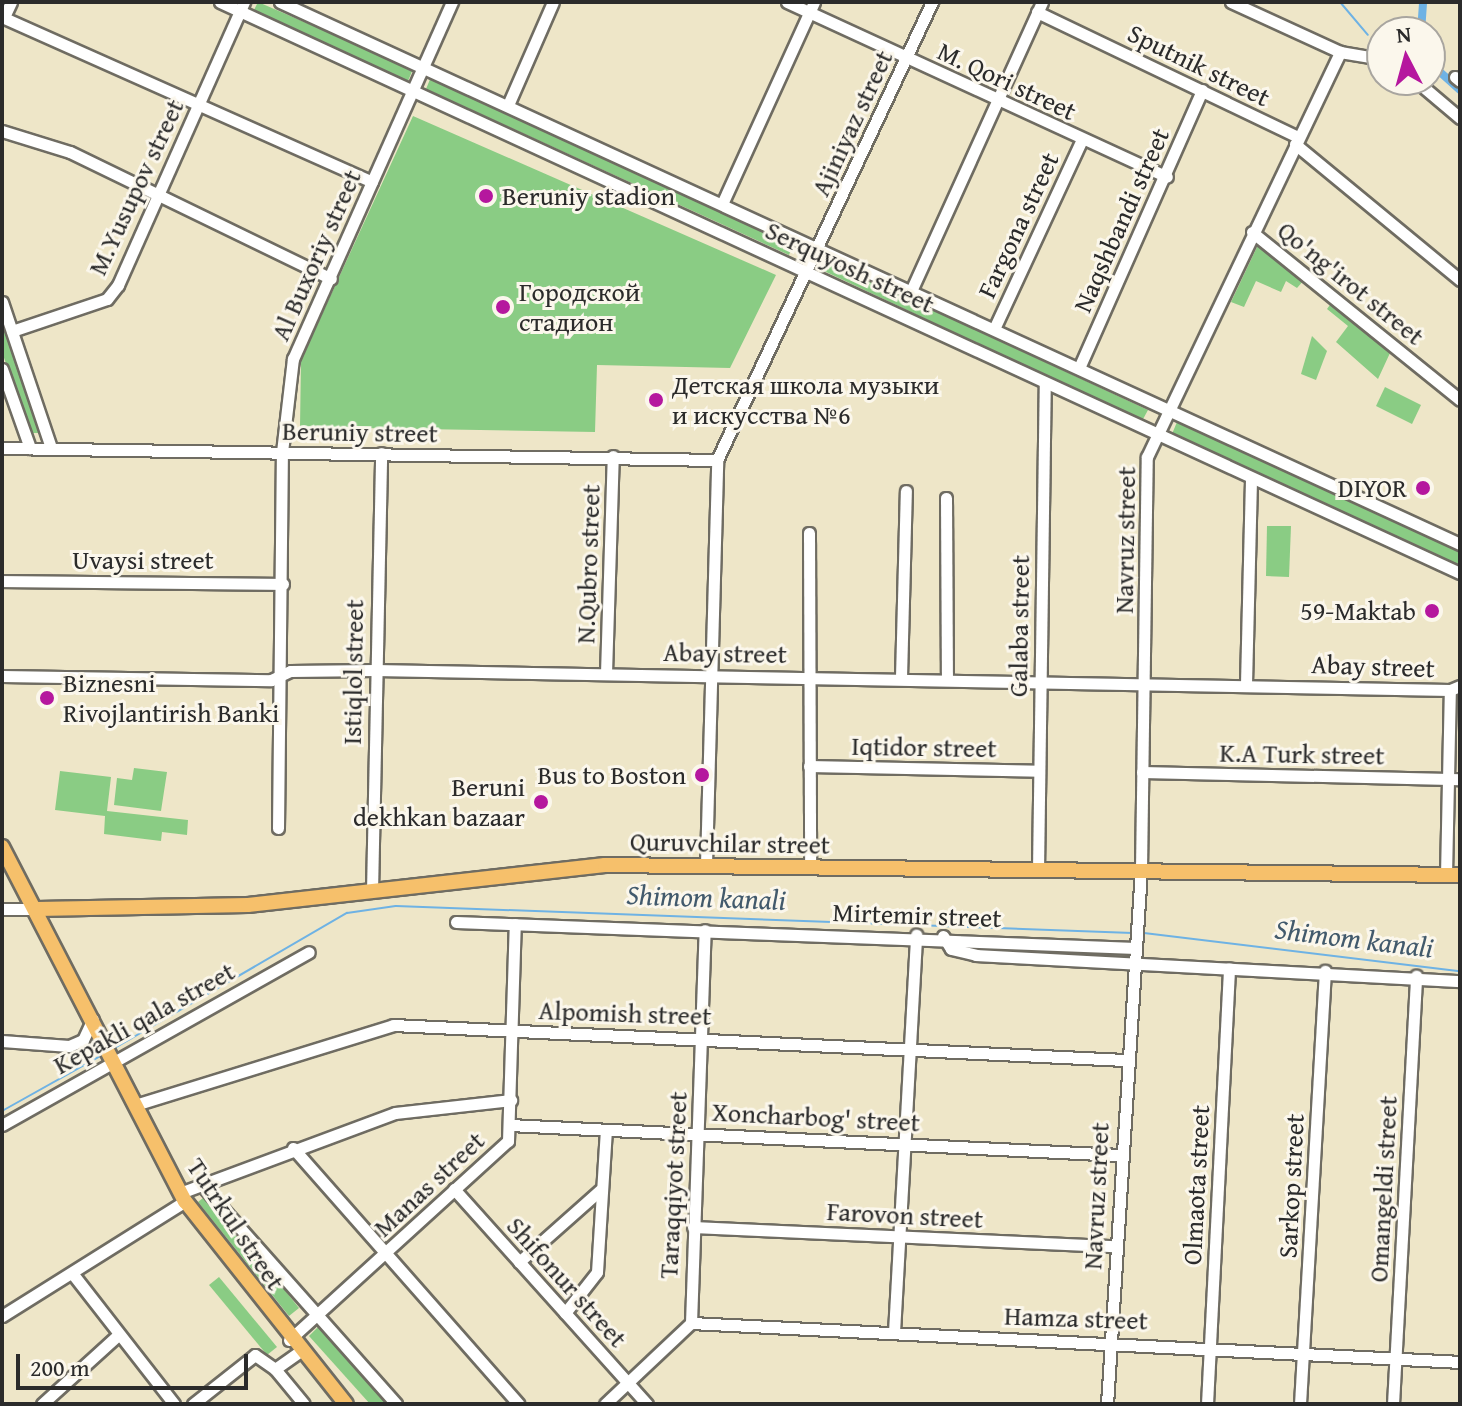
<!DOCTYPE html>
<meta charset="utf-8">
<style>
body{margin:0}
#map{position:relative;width:1462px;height:1406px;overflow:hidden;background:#eee6c8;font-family:"Gentium Book Plus",serif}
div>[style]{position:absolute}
.green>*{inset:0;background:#8acc84}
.stream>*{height:2px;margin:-1px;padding:0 1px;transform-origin:1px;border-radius:1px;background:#6eb2e4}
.canal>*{height:8px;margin:-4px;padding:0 4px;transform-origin:4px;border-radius:4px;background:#6eb2e4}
.roads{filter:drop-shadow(2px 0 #6f6c62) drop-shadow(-2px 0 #6f6c62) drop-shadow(0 2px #6f6c62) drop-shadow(0 -2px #6f6c62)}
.minor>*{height:11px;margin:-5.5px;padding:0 5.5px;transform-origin:5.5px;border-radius:5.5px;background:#fff}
.major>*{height:14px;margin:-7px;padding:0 7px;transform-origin:7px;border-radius:7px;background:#f6c06b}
.dots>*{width:22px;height:22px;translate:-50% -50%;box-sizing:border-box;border:4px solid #fbf7ec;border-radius:50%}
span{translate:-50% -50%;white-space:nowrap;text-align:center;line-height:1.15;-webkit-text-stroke:6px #fbf7ec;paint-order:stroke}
.street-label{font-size:26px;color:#2b2b2b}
.poi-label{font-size:26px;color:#2b2b2b}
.left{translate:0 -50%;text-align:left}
.right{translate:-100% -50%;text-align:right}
.water-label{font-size:28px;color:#425a6c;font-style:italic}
.frame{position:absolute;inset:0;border:4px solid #2b2b2b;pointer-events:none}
.north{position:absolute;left:1366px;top:16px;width:80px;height:80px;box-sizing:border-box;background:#fbf7ec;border:2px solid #a8a59f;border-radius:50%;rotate:354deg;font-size:22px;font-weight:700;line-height:32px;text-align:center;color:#2b2b2b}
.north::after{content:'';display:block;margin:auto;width:28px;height:36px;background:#b5179e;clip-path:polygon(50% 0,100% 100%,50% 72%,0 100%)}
.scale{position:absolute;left:16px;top:1354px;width:232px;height:36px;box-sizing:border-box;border:4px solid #2b2b2b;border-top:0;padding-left:10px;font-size:24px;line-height:28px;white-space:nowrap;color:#2b2b2b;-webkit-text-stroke:6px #fbf7ec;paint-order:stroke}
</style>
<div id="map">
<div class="green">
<i style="clip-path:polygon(258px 2px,413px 69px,408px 81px,254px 10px)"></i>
<i style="clip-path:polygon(431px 77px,793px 245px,789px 255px,426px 89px)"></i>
<i style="clip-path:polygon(413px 116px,776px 275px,730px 368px,597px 365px,595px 432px,300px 427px,301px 360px)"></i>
<i style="clip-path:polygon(1258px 245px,1304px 280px,1297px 288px,1286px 281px,1281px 292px,1256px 281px,1244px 307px,1231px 302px)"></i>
<i style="clip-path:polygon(828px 261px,1148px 410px,1142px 421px,824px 271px)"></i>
<i style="clip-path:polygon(1332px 302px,1390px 353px,1378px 379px,1336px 342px,1348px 326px,1327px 309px)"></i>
<i style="clip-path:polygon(2px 318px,41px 433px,30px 433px,2px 352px)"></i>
<i style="clip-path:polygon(1312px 336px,1327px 351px,1316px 380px,1301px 374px)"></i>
<i style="clip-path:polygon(1385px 387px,1421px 405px,1412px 424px,1376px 406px)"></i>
<i style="clip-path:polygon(1177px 422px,1460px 552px,1460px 566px,1172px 434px)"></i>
<i style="clip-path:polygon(1267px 526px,1291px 526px,1289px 577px,1266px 576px)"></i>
<i style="clip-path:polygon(134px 768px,167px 772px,161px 811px,114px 805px,117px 778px,132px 780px)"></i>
<i style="clip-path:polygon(60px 771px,111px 777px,107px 811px,188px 820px,187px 835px,162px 832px,161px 841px,104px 834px,105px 816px,55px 810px)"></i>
<i style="clip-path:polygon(208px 1194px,299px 1308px,289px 1316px,198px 1202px)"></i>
<i style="clip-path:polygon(219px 1277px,277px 1347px,267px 1355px,209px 1285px)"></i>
<i style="clip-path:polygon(318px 1327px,388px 1404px,370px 1404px,309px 1336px)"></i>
</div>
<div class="stream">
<i style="left:1340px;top:2px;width:43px;rotate:49.7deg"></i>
<i style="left:1144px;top:933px;width:318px;rotate:6.9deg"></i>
<i style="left:113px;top:1049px;width:271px;rotate:-30.2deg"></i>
<i style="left:347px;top:913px;width:49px;rotate:-8.1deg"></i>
<i style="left:396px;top:906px;width:737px;rotate:2.1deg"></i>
<i style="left:2px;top:1111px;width:117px;rotate:-29.2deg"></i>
</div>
<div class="canal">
<i style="left:1421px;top:32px;width:30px;rotate:-86deg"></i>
<i style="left:1430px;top:63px;width:40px;rotate:42deg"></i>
</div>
<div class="roads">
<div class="minor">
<i style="left:220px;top:2px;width:1365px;rotate:24.73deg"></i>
<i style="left:280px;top:2px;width:1299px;rotate:24.67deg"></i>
<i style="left:787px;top:2px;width:418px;rotate:24.7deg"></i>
<i style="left:1231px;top:2px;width:120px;rotate:24.6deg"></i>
<i style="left:1340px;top:52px;width:43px;rotate:9.5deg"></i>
<i style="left:1037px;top:12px;width:289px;rotate:25.6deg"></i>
<i style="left:2px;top:17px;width:405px;rotate:24deg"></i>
<i style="left:4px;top:17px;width:17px;rotate:-65deg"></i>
<i style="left:1455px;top:77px;width:6px;rotate:39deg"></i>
<i style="left:1415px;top:80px;width:59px;rotate:40.2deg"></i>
<i style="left:508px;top:105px;width:112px;rotate:-66.4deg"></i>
<i style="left:2px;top:131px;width:71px;rotate:17.2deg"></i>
<i style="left:70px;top:152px;width:290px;rotate:25.9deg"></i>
<i style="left:1295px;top:144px;width:214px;rotate:39.5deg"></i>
<i style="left:722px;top:204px;width:222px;rotate:-65.5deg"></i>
<i style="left:1252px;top:232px;width:267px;rotate:38.9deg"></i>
<i style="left:911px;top:291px;width:317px;rotate:-65.6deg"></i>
<i style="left:2px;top:302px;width:154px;rotate:71.4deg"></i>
<i style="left:994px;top:329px;width:209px;rotate:-65.1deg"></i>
<i style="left:12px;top:331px;width:100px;rotate:-18.6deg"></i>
<i style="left:107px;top:299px;width:18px;rotate:-52deg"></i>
<i style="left:118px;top:285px;width:310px;rotate:-66deg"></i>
<i style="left:1079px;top:368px;width:304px;rotate:-66.1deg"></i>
<i style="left:2px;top:369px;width:84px;rotate:70.5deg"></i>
<i style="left:2px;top:448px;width:715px;rotate:0.96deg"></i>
<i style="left:946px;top:498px;width:180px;rotate:89.7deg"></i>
<i style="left:809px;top:533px;width:335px;rotate:89.8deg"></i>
<i style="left:2px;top:581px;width:281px;rotate:0.6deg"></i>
<i style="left:606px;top:673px;width:217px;rotate:-88.2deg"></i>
<i style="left:2px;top:676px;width:269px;rotate:0.9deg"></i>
<i style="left:271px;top:680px;width:21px;rotate:-25deg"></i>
<i style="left:290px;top:671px;width:85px;rotate:-0.7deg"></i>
<i style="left:375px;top:670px;width:1075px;rotate:1.07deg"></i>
<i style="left:901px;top:677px;width:186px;rotate:-88.5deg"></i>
<i style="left:1246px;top:684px;width:206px;rotate:-88.6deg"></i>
<i style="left:809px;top:766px;width:230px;rotate:1.2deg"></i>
<i style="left:1142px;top:772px;width:318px;rotate:1.3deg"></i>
<i style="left:278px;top:828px;width:376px;rotate:-89.4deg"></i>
<i style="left:282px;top:452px;width:94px;rotate:-83.3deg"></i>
<i style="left:293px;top:359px;width:391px;rotate:-66deg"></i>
<i style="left:706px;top:864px;width:404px;rotate:-88.4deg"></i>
<i style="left:717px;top:460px;width:506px;rotate:-64.85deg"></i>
<i style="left:1038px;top:870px;width:487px;rotate:-89.2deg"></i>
<i style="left:1446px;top:875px;width:185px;rotate:-88.8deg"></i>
<i style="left:1450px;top:690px;width:11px;rotate:-22deg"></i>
<i style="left:372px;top:891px;width:438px;rotate:-88.8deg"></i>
<i style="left:2px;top:909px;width:35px"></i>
<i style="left:456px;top:922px;width:680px;rotate:2.19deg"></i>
<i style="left:943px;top:936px;width:15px;rotate:58deg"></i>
<i style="left:951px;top:949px;width:26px;rotate:13deg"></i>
<i style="left:976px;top:955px;width:485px;rotate:3.1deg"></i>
<i style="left:2px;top:1041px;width:67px;rotate:4.3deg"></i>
<i style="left:69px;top:1046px;width:15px;rotate:-23deg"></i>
<i style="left:83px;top:1040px;width:23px;rotate:-65deg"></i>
<i style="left:135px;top:1105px;width:270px;rotate:-17.2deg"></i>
<i style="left:393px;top:1025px;width:733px;rotate:2.74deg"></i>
<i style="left:2px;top:1125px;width:352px;rotate:-29.4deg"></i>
<i style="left:509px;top:1125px;width:613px;rotate:2.81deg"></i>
<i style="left:293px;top:1148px;width:341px;rotate:48.6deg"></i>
<i style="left:201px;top:1184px;width:294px;rotate:48.4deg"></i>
<i style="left:454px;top:1189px;width:289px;rotate:48.1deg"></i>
<i style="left:180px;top:1193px;width:229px;rotate:-20.4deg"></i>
<i style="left:395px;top:1113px;width:117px;rotate:-6.4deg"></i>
<i style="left:693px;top:1227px;width:422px;rotate:2.6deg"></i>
<i style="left:519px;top:1262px;width:108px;rotate:-41.6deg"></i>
<i style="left:72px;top:1273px;width:166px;rotate:52.1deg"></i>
<i style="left:565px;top:1313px;width:52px;rotate:-52deg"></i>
<i style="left:597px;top:1272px;width:142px;rotate:-86.4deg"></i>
<i style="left:2px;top:1316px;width:216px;rotate:-32.1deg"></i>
<i style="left:691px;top:1323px;width:770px;rotate:2.9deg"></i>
<i style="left:894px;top:1332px;width:398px;rotate:-86.8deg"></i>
<i style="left:289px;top:1340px;width:296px;rotate:-42.3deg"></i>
<i style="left:508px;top:1141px;width:217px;rotate:-88.2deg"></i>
<i style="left:275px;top:1369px;width:45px;rotate:50.4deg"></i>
<i style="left:42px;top:1404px;width:101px;rotate:-42.2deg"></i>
<i style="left:193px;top:1404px;width:79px;rotate:-38.3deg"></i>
<i style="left:255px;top:1355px;width:24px;rotate:35deg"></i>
<i style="left:275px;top:1369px;width:29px;rotate:-35deg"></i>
<i style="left:605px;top:1404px;width:118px;rotate:-43.3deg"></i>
<i style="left:691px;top:1323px;width:393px;rotate:-88deg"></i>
<i style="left:1107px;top:1404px;width:536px;rotate:-86.36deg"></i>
<i style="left:1141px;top:869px;width:412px;rotate:-89.2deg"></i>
<i style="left:1147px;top:457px;width:449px;rotate:-64.5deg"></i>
<i style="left:1207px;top:1404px;width:436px;rotate:-87.1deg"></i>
<i style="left:1300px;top:1404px;width:434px;rotate:-86.7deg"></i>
<i style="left:1393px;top:1404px;width:429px;rotate:-86.9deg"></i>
</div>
<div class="major">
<i style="left:2px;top:847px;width:399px;rotate:62.7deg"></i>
<i style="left:185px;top:1201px;width:259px;rotate:51.6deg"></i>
<i style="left:37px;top:909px;width:211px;rotate:-1.1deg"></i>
<i style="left:248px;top:905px;width:359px;rotate:-6.4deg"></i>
<i style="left:605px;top:865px;width:855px;rotate:0.67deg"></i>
</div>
</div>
<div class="dots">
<i style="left:486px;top:196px;background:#b5179e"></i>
<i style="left:503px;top:307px;background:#b5179e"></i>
<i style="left:656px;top:400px;background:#b5179e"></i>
<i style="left:1423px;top:488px;background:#b5179e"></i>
<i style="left:1432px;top:611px;background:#b5179e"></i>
<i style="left:47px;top:698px;background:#b5179e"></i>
<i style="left:702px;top:775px;background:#b5179e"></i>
<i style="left:541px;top:802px;background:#b5179e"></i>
</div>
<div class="street-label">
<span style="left:1199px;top:65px;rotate:26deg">Sputnik street</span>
<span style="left:1007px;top:81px;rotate:25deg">M. Qori street</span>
<span style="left:852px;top:123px;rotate:-65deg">Ajiniyaz street</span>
<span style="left:136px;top:187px;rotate:-65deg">M.Yusupov street</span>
<span style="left:1121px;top:220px;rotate:-66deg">Naqshbandi street</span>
<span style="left:1018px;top:225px;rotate:-65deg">Fargona street</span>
<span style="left:316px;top:255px;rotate:-66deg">Al Buxoriy street</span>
<span style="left:850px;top:267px;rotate:25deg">Serquyosh street</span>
<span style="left:1351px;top:283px;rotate:39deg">Qo'ng'irot street</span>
<span style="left:360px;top:432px;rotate:1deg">Beruniy street</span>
<span style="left:1125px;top:540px;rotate:-89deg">Navruz street</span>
<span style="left:143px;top:560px">Uvaysi street</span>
<span style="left:588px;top:564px;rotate:-88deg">N.Qubro street</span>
<span style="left:1019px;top:626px;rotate:-89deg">Galaba street</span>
<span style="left:725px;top:653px;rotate:1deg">Abay street</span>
<span style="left:1373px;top:666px;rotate:2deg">Abay street</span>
<span style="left:353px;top:672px;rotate:-89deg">Istiqlol street</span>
<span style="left:924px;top:747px;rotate:1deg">Iqtidor street</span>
<span style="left:1302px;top:754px;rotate:1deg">K.A Turk street</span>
<span style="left:730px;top:843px;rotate:1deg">Quruvchilar street</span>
<span style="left:917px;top:915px;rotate:2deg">Mirtemir street</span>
<span style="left:625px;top:1013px;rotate:2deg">Alpomish street</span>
<span style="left:144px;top:1018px;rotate:-29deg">Kepakli qala street</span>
<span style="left:816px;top:1117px;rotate:3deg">Xoncharbog' street</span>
<span style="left:429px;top:1184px;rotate:-43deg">Manas street</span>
<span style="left:673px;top:1185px;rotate:-87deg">Taraqqiyot street</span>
<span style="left:1196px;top:1185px;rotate:-87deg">Olmaota street</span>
<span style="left:1291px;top:1186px;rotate:-87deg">Sarkop street</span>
<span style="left:1383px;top:1189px;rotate:-87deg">Omangeldi street</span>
<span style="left:1096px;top:1196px;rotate:-87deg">Navruz street</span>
<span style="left:905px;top:1215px;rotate:3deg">Farovon street</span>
<span style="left:236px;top:1224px;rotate:56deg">Tutrkul street</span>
<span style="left:567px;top:1282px;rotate:48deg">Shifonur street</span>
<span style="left:1076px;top:1318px;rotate:2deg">Hamza street</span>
</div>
<div class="poi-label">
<span class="left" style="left:502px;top:196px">Beruniy stadion</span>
<span class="left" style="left:519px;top:307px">Городской<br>стадион</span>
<span class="left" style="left:672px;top:400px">Детская школа музыки<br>и искусства №6</span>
<span class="right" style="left:1407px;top:488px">DIYOR</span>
<span class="right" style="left:1416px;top:611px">59-Maktab</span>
<span class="left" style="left:63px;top:698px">Biznesni<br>Rivojlantirish Banki</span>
<span class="right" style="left:686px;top:775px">Bus to Boston</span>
<span class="right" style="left:525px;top:802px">Beruni<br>dekhkan bazaar</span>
</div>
<div class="water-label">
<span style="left:706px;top:897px;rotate:2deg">Shimom kanali</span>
<span style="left:1354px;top:938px;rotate:7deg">Shimom kanali</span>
</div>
<div class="frame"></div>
<div class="north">N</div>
<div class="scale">200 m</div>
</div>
